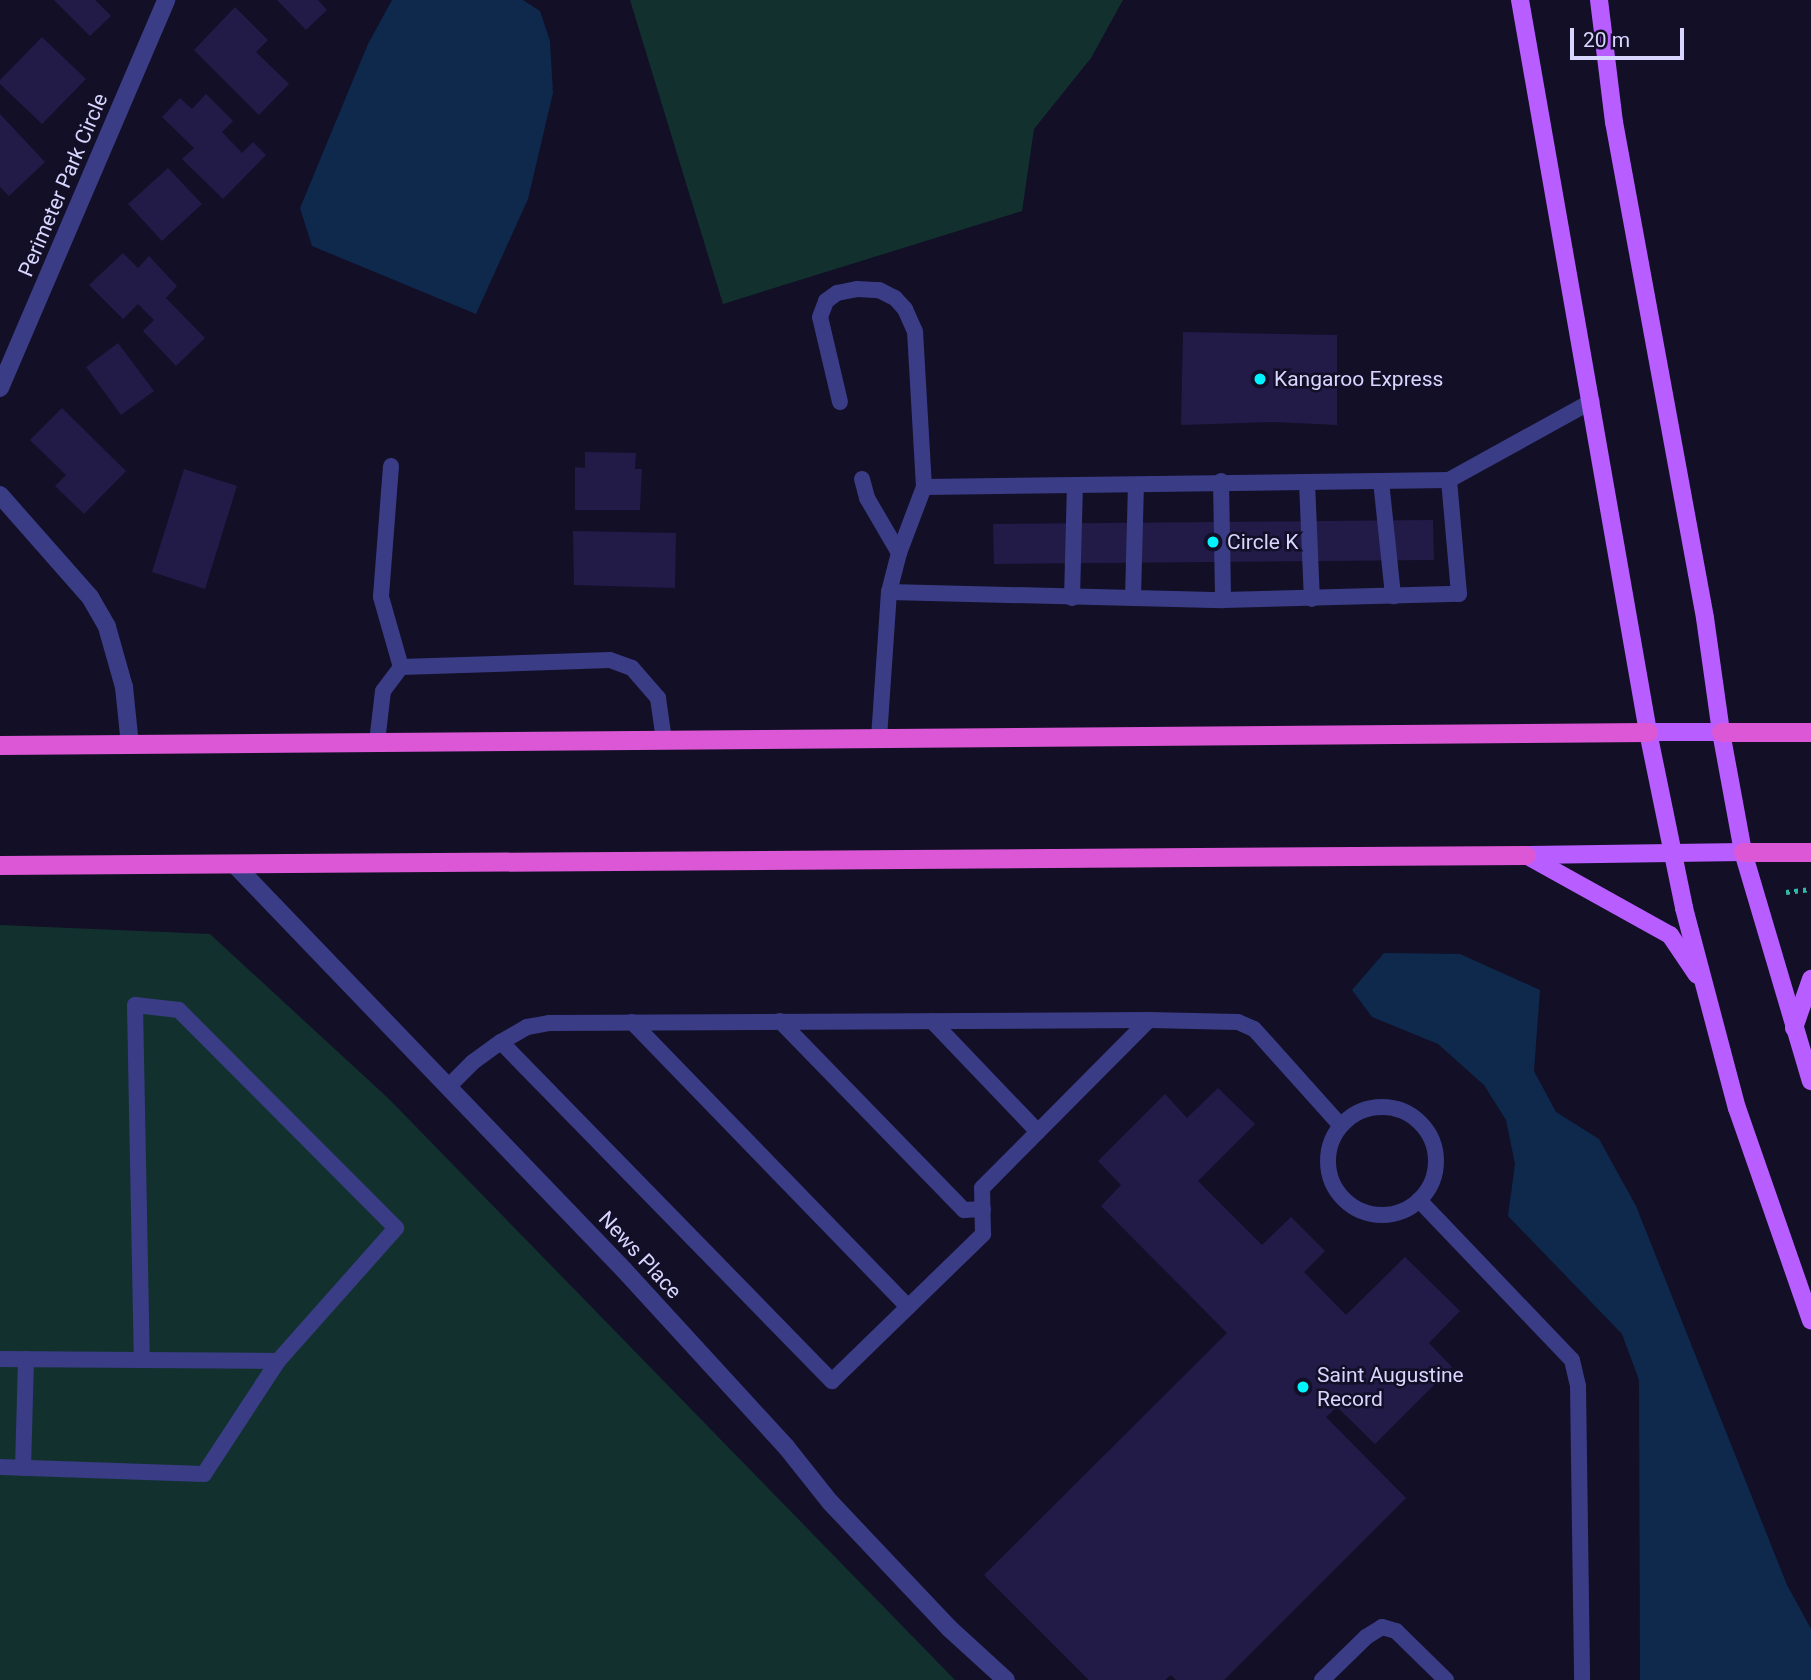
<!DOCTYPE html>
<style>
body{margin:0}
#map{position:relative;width:1811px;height:1680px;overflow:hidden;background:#120f27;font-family:Roboto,sans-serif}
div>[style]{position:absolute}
.green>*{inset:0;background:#12312e}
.water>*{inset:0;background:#0e294c}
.building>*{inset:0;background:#221b48}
.path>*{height:4.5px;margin-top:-2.25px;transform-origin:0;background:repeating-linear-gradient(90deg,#2fb9a8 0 3.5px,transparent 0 8.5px)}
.service>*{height:16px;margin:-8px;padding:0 8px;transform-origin:8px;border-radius:8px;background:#3a3c86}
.service>.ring{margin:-8px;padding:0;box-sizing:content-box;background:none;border:16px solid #3a3c86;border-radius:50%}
.minor>*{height:18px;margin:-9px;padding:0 9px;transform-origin:9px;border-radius:9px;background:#3a3c86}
.primary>*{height:18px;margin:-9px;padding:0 9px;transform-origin:9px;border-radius:9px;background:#b85dff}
.trunk>*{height:19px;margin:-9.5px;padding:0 9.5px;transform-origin:9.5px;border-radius:9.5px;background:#dc57d6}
.dots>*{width:19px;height:19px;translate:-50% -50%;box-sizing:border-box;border:4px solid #120f27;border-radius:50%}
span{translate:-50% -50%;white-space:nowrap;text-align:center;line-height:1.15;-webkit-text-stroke:5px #120f27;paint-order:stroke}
.street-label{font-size:21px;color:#d8d5ff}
.poi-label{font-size:21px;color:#d8d5ff}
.left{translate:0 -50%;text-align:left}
.scale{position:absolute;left:1570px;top:28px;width:114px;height:32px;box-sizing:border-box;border:4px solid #d8d5ff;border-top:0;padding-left:9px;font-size:21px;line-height:24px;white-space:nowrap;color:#d8d5ff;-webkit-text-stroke:5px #120f27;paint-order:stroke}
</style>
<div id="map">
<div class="green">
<i style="clip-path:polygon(630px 0,1123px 0,1091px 58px,1034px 129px,1022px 211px,723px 304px)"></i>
<i style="clip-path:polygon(0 925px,210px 934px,389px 1099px,955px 1680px,0 1680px)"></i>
</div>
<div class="water">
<i style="clip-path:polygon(392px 0,523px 0,540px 11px,550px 41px,553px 93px,528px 199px,476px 314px,312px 246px,300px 208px,368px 44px)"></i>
<i style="clip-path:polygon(1384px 953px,1460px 954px,1540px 990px,1534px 1071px,1556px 1112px,1599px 1139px,1636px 1206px,1787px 1585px,1811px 1629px,1811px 1680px,1640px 1680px,1639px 1380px,1622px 1334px,1508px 1216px,1515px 1164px,1506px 1120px,1484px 1085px,1438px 1044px,1372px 1017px,1352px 990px)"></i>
</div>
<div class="building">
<i style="clip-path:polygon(54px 0,95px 0,111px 16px,90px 36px)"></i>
<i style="clip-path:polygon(277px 0,318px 0,327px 10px,306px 30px)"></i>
<i style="clip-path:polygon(235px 7px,268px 40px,256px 52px,289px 84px,259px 115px,194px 50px)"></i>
<i style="clip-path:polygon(42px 37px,86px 79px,42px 124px,0 84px,0 80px)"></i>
<i style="clip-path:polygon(206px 94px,233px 121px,222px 132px,242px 153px,253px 142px,266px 155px,223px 199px,182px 159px,194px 148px,162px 117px,180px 98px,192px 109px)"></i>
<i style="clip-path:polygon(0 114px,45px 162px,9px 196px,0 187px)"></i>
<i style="clip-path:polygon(168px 168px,202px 204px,162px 241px,128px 204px)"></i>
<i style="clip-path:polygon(123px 253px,138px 268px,149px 256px,177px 286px,166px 298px,205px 338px,176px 366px,143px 331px,154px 320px,138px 304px,123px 319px,89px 285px)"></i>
<i style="clip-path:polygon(1183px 332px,1337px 335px,1337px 425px,1275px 422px,1181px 425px)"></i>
<i style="clip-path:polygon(118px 343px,154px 391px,121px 415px,86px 367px)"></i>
<i style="clip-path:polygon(62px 408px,126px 471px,84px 514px,55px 486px,66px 475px,30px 440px)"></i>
<i style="clip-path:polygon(585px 452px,636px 453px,635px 469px,642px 469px,640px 510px,575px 510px,575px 467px,585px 468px)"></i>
<i style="clip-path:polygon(184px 469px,237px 486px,205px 589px,152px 572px)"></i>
<i style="clip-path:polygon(1433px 520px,1434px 560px,994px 564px,993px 524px)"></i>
<i style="clip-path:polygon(573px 531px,676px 533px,675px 588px,574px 585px)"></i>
<i style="clip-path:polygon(1218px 1088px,1255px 1124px,1198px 1181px,1262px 1245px,1291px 1217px,1325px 1251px,1304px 1272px,1346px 1315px,1405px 1257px,1460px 1311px,1429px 1343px,1452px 1367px,1375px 1444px,1337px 1407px,1326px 1417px,1406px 1498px,1224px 1680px,1176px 1680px,1171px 1675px,1165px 1680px,1089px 1680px,984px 1575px,1227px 1333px,1101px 1206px,1121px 1185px,1098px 1161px,1165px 1094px,1187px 1118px)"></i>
</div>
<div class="path">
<i style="left:1786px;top:892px;width:25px;rotate:-7deg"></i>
</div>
<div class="service">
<i style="left:840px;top:402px;width:87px;rotate:-103.2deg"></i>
<i style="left:820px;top:317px;width:17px;rotate:-69deg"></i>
<i style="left:826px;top:301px;width:14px;rotate:-36deg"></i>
<i style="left:837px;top:293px;width:20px;rotate:-11deg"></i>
<i style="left:857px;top:289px;width:22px;rotate:3deg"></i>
<i style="left:879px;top:290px;width:18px;rotate:27deg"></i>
<i style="left:895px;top:298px;width:15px;rotate:48deg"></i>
<i style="left:905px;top:309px;width:24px;rotate:66deg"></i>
<i style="left:915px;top:331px;width:156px;rotate:86.7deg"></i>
<i style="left:391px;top:466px;width:131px;rotate:94.4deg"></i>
<i style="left:381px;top:597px;width:73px;rotate:74.1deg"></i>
<i style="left:862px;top:479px;width:20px;rotate:75deg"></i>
<i style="left:867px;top:498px;width:64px;rotate:59.8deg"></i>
<i style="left:1221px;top:481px;width:119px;rotate:89deg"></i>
<i style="left:1381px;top:481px;width:116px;rotate:84deg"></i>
<i style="left:1307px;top:482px;width:117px;rotate:87.6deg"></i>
<i style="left:889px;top:592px;width:40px;rotate:-75.6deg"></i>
<i style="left:899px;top:553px;width:71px;rotate:-69.3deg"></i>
<i style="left:924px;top:487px;width:525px;rotate:-0.76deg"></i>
<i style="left:1072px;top:598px;width:113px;rotate:-88.5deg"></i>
<i style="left:1133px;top:598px;width:113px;rotate:-88.5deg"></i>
<i style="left:879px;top:738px;width:146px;rotate:-86.1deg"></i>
<i style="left:889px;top:592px;width:334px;rotate:1.4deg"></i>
<i style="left:1223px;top:600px;width:236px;rotate:-1.5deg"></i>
<i style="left:1459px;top:594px;width:114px;rotate:-95deg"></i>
<i style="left:1449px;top:480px;width:163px;rotate:-28.9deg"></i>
<i style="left:377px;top:742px;width:51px;rotate:-83.3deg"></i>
<i style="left:383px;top:691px;width:30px;rotate:-53deg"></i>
<i style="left:401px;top:667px;width:209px;rotate:-1.9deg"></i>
<i style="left:610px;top:660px;width:23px;rotate:20deg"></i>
<i style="left:632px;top:668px;width:40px;rotate:49deg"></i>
<i style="left:658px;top:698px;width:42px;rotate:81.9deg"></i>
<i style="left:780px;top:1021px;width:264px;rotate:45.8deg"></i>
<i style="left:964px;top:1210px;width:19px;rotate:-3deg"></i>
<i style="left:932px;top:1021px;width:153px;rotate:46.3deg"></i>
<i style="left:632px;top:1022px;width:397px;rotate:45.9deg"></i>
<i style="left:501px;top:1042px;width:474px;rotate:45.7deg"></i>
<i style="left:832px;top:1381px;width:211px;rotate:-44.2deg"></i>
<i style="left:983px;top:1234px;width:46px;rotate:-91.2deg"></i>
<i style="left:982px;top:1188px;width:237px;rotate:-45.2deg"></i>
<i style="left:448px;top:1087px;width:35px;rotate:-45deg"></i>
<i style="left:473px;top:1062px;width:34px;rotate:-36deg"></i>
<i style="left:501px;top:1042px;width:30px;rotate:-30deg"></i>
<i style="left:527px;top:1027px;width:22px;rotate:-10deg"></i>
<i style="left:549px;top:1023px;width:600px;rotate:-0.29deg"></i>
<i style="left:1149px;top:1020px;width:89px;rotate:1.3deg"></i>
<i style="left:1238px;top:1022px;width:17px;rotate:24deg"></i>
<i style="left:1254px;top:1029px;width:129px;rotate:48.1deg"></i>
<i class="ring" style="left:1328px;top:1107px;width:92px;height:92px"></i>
<i style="left:1419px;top:1200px;width:221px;rotate:46.3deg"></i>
<i style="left:1572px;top:1360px;width:27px;rotate:77deg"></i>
<i style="left:1578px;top:1386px;width:294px;rotate:89.2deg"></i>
<i style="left:0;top:1359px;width:142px;rotate:0.4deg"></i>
<i style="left:142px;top:1360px;width:136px;rotate:0.4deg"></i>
<i style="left:278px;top:1361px;width:178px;rotate:-48.4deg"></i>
<i style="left:396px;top:1228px;width:308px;rotate:-134.9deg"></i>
<i style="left:179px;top:1010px;width:44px;rotate:-173.5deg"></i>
<i style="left:135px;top:1005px;width:355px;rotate:88.9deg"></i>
<i style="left:0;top:1467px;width:204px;rotate:2deg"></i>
<i style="left:204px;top:1474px;width:135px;rotate:-56.8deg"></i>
<i style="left:23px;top:1468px;width:109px;rotate:-88.4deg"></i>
<i style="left:1322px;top:1680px;width:62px;rotate:-44.3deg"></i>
<i style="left:1366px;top:1637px;width:19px;rotate:-32deg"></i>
<i style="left:1382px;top:1627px;width:15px;rotate:16deg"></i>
<i style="left:1396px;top:1631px;width:70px;rotate:44.4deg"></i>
</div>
<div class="minor">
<i style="left:0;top:388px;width:422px;rotate:-66.8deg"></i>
<i style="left:0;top:495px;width:136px;rotate:48.6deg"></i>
<i style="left:90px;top:597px;width:34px;rotate:60deg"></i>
<i style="left:107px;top:627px;width:62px;rotate:74.2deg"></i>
<i style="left:124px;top:687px;width:58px;rotate:84.1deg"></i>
<i style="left:235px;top:865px;width:562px;rotate:46.15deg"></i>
<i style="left:624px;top:1270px;width:241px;rotate:47.5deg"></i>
<i style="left:787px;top:1448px;width:69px;rotate:51.5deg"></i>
<i style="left:830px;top:1502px;width:173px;rotate:46.6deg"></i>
<i style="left:949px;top:1628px;width:77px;rotate:42.4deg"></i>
</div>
<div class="primary">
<i style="left:1520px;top:0;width:743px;rotate:80.08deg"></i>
<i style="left:1648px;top:732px;width:180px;rotate:78.4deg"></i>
<i style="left:1684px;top:908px;width:207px;rotate:75.2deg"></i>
<i style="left:1737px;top:1108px;width:225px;rotate:70.8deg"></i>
<i style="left:1599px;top:0;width:123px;rotate:83deg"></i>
<i style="left:1614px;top:122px;width:504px;rotate:79.6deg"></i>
<i style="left:1705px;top:618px;width:115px;rotate:82deg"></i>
<i style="left:1721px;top:732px;width:122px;rotate:79.6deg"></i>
<i style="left:1743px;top:852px;width:239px;rotate:73.5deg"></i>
<i style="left:1648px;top:732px;width:73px"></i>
<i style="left:1526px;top:855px;width:165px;rotate:29.1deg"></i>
<i style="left:1670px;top:935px;width:48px;rotate:56deg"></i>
<i style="left:1529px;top:855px;width:214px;rotate:-0.8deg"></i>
<i style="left:1794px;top:1028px;width:52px;rotate:-70.9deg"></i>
</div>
<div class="trunk">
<i style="left:1721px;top:732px;width:90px"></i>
<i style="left:0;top:745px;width:1648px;rotate:-0.45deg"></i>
<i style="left:1743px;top:852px;width:68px"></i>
<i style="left:0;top:865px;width:1526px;rotate:-0.38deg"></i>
</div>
<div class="dots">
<i style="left:1260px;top:379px;background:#02f4ff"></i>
<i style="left:1213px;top:542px;background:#02f4ff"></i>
<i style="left:1303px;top:1387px;background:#02f4ff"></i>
</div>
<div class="street-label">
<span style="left:63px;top:185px;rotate:-67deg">Perimeter Park Circle</span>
<span style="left:640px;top:1255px;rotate:47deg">News Place</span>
</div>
<div class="poi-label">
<span class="left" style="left:1274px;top:379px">Kangaroo Express</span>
<span class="left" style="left:1227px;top:542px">Circle K</span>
<span class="left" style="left:1317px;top:1387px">Saint Augustine<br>Record</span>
</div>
<div class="scale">20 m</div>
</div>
